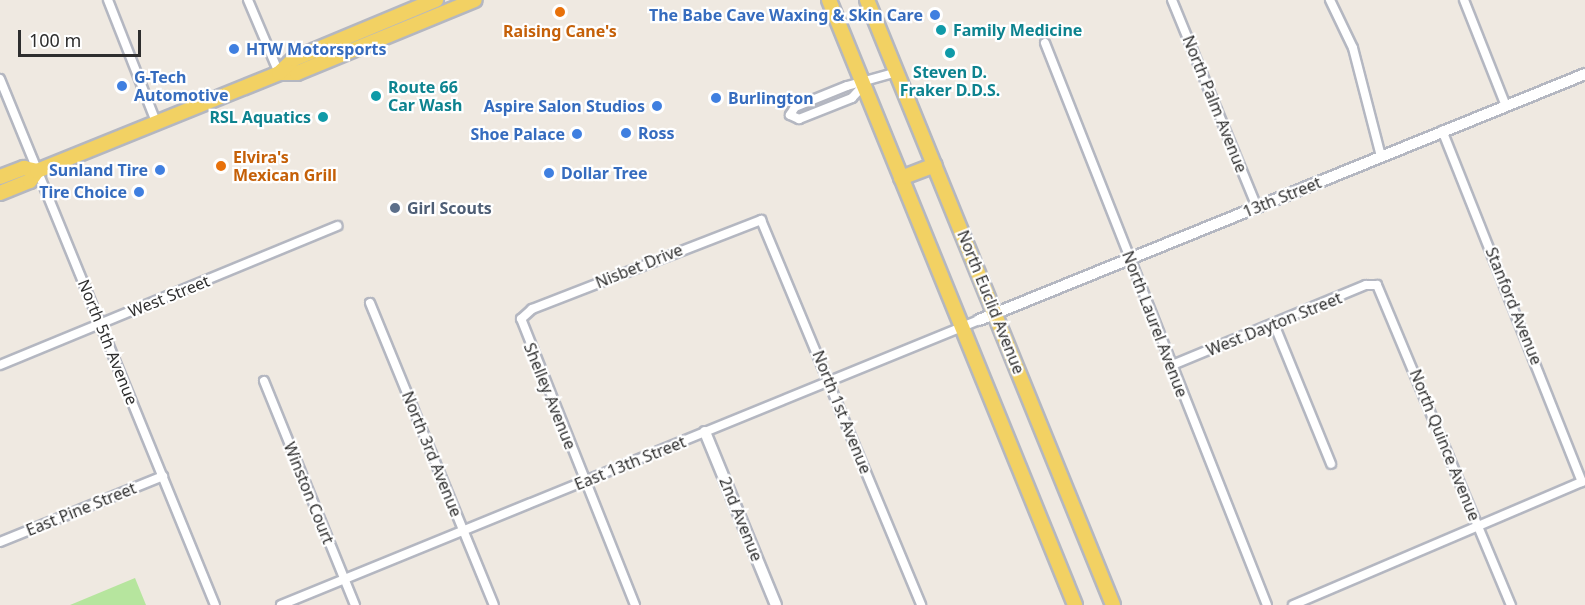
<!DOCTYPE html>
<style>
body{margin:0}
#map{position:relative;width:1585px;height:605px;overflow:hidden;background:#efe9e1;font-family:"Noto Sans",sans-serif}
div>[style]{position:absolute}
.green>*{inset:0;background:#b6e59e}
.roads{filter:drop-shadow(2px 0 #b4b7c1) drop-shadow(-2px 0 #b4b7c1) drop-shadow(0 2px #b4b7c1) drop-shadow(0 -2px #b4b7c1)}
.minor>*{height:8px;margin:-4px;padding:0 4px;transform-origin:4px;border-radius:4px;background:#fff}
.tertiary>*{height:10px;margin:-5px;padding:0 5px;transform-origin:5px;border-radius:5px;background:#fff}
.primary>*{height:14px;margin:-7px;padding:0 7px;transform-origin:7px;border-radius:7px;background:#f2d163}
.dots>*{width:16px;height:16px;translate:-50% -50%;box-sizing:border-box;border:3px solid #fff;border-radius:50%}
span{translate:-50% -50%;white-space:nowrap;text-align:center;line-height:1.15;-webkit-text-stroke:4.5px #fff;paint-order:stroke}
.shop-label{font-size:16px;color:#366cbe;font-weight:700}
.right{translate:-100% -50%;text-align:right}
.left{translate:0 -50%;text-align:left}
.culture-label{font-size:16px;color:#0d838f;font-weight:700}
.food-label{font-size:16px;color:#c56008;font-weight:700}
.street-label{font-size:16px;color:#2e2e2e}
.service-label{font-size:16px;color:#4e5e75;font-weight:700}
.scale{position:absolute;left:18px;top:30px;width:123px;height:27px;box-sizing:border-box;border:3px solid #2e2e2e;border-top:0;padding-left:8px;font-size:18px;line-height:21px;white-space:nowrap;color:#2e2e2e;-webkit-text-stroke:4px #fff;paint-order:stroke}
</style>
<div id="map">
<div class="green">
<i style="clip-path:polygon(135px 578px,146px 605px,70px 605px)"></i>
</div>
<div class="roads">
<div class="minor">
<i style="left:108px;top:0;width:131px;rotate:68.5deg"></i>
<i style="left:248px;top:0;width:79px;rotate:67deg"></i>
<i style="left:1172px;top:0;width:224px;rotate:67.7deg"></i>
<i style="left:1330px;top:0;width:53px;rotate:64.4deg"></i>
<i style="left:1353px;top:48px;width:112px;rotate:75.5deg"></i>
<i style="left:1464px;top:0;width:114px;rotate:68.4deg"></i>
<i style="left:1045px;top:43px;width:604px;rotate:68.45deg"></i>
<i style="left:0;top:79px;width:568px;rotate:67.77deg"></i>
<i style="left:863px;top:86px;width:16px;rotate:133deg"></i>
<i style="left:852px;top:98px;width:57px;rotate:158.4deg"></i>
<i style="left:799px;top:119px;width:10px;rotate:-156deg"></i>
<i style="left:790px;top:115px;width:9px;rotate:-58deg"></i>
<i style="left:795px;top:107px;width:56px;rotate:-22deg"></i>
<i style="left:847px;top:86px;width:52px;rotate:-15.6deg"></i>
<i style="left:370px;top:303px;width:326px;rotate:67.7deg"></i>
<i style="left:1274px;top:324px;width:151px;rotate:67.8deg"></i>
<i style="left:0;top:365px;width:365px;rotate:-22.4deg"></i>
<i style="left:1170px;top:366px;width:212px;rotate:-22.5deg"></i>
<i style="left:1366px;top:285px;width:11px"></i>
<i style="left:1377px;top:285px;width:347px;rotate:67.3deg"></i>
<i style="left:264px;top:381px;width:242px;rotate:67.9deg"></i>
<i style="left:0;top:542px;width:176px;rotate:-22deg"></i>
<i style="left:281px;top:605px;width:754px;rotate:-22.21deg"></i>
<i style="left:635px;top:605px;width:308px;rotate:-111.7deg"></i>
<i style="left:521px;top:319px;width:15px;rotate:-42deg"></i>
<i style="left:532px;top:309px;width:246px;rotate:-21.2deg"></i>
<i style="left:761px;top:220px;width:417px;rotate:67.4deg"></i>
<i style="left:1293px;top:605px;width:314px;rotate:-23.1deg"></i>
<i style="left:1582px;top:482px;width:378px;rotate:-111.7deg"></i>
</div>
<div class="tertiary">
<i style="left:979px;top:320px;width:654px;rotate:-22.09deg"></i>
<i style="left:705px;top:432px;width:187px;rotate:67.7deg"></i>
</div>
<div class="primary">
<i style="left:829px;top:0;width:653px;rotate:67.87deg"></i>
<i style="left:867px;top:0;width:653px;rotate:67.87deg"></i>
<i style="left:279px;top:73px;width:18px"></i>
<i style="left:297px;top:73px;width:192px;rotate:-22.3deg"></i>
<i style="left:0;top:177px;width:26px;rotate:-21deg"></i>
<i style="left:24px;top:168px;width:13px;rotate:13deg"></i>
<i style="left:901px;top:178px;width:36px;rotate:-21deg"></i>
<i style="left:0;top:193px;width:32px;rotate:-22deg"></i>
<i style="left:30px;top:181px;width:12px;rotate:-55deg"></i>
<i style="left:37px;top:171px;width:261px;rotate:-22deg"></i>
<i style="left:279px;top:73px;width:21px;rotate:-43deg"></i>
<i style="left:294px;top:59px;width:154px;rotate:-22.6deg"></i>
</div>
</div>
<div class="dots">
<i style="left:560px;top:12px;background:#e8710a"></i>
<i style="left:935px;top:15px;background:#3f7fe0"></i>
<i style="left:941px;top:30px;background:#0f9aa8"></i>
<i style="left:234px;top:49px;background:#3f7fe0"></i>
<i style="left:950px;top:53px;background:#0f9aa8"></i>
<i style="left:122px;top:86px;background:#3f7fe0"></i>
<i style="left:376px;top:96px;background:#0f9aa8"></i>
<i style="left:716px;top:98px;background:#3f7fe0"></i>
<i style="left:657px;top:106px;background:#3f7fe0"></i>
<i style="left:323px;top:117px;background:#0f9aa8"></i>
<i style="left:626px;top:133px;background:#3f7fe0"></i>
<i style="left:577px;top:134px;background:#3f7fe0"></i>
<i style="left:221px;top:166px;background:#e8710a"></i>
<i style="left:160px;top:170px;background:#3f7fe0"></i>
<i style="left:549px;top:173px;background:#3f7fe0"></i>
<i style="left:139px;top:192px;background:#3f7fe0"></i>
<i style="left:395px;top:208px;background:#5c6f8a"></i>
</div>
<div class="shop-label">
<span class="right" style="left:923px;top:15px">The Babe Cave Waxing &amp; Skin Care</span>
<span class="left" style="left:246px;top:49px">HTW Motorsports</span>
<span class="left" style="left:134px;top:86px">G-Tech<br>Automotive</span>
<span class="left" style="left:728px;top:98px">Burlington</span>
<span class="right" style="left:645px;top:106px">Aspire Salon Studios</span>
<span class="left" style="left:638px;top:133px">Ross</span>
<span class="right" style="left:565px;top:134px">Shoe Palace</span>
<span class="right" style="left:148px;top:170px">Sunland Tire</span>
<span class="left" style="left:561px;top:173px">Dollar Tree</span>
<span class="right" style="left:127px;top:192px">Tire Choice</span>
</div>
<div class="culture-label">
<span class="left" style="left:953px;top:30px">Family Medicine</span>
<span style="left:950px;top:81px">Steven D.<br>Fraker D.D.S.</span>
<span class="left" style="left:388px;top:96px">Route 66<br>Car Wash</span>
<span class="right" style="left:311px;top:117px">RSL Aquatics</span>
</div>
<div class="food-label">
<span style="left:560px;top:31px">Raising Cane's</span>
<span class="left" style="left:233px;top:166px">Elvira's<br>Mexican Grill</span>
</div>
<div class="street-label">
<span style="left:1215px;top:104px;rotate:68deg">North Palm Avenue</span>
<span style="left:1282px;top:197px;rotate:-22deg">13th Street</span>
<span style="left:639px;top:266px;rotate:-22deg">Nisbet Drive</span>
<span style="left:169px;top:296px;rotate:-22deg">West Street</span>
<span style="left:991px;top:302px;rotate:68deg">North Euclid Avenue</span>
<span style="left:1514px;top:306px;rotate:68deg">Stanford Avenue</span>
<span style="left:1155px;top:324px;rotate:69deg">North Laurel Avenue</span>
<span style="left:1274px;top:324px;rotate:-22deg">West Dayton Street</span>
<span style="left:108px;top:342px;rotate:68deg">North 5th Avenue</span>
<span style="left:550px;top:396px;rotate:68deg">Shelley Avenue</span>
<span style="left:842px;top:412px;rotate:68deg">North 1st Avenue</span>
<span style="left:1445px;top:445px;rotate:68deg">North Quince Avenue</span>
<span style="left:432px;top:454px;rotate:68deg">North 3rd Avenue</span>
<span style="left:630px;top:463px;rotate:-22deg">East 13th Street</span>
<span style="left:309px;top:493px;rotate:68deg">Winston Court</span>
<span style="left:81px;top:509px;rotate:-22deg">East Pine Street</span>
<span style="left:741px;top:519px;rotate:68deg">2nd Avenue</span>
</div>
<div class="service-label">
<span class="left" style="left:407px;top:208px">Girl Scouts</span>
</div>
<div class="scale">100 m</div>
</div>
